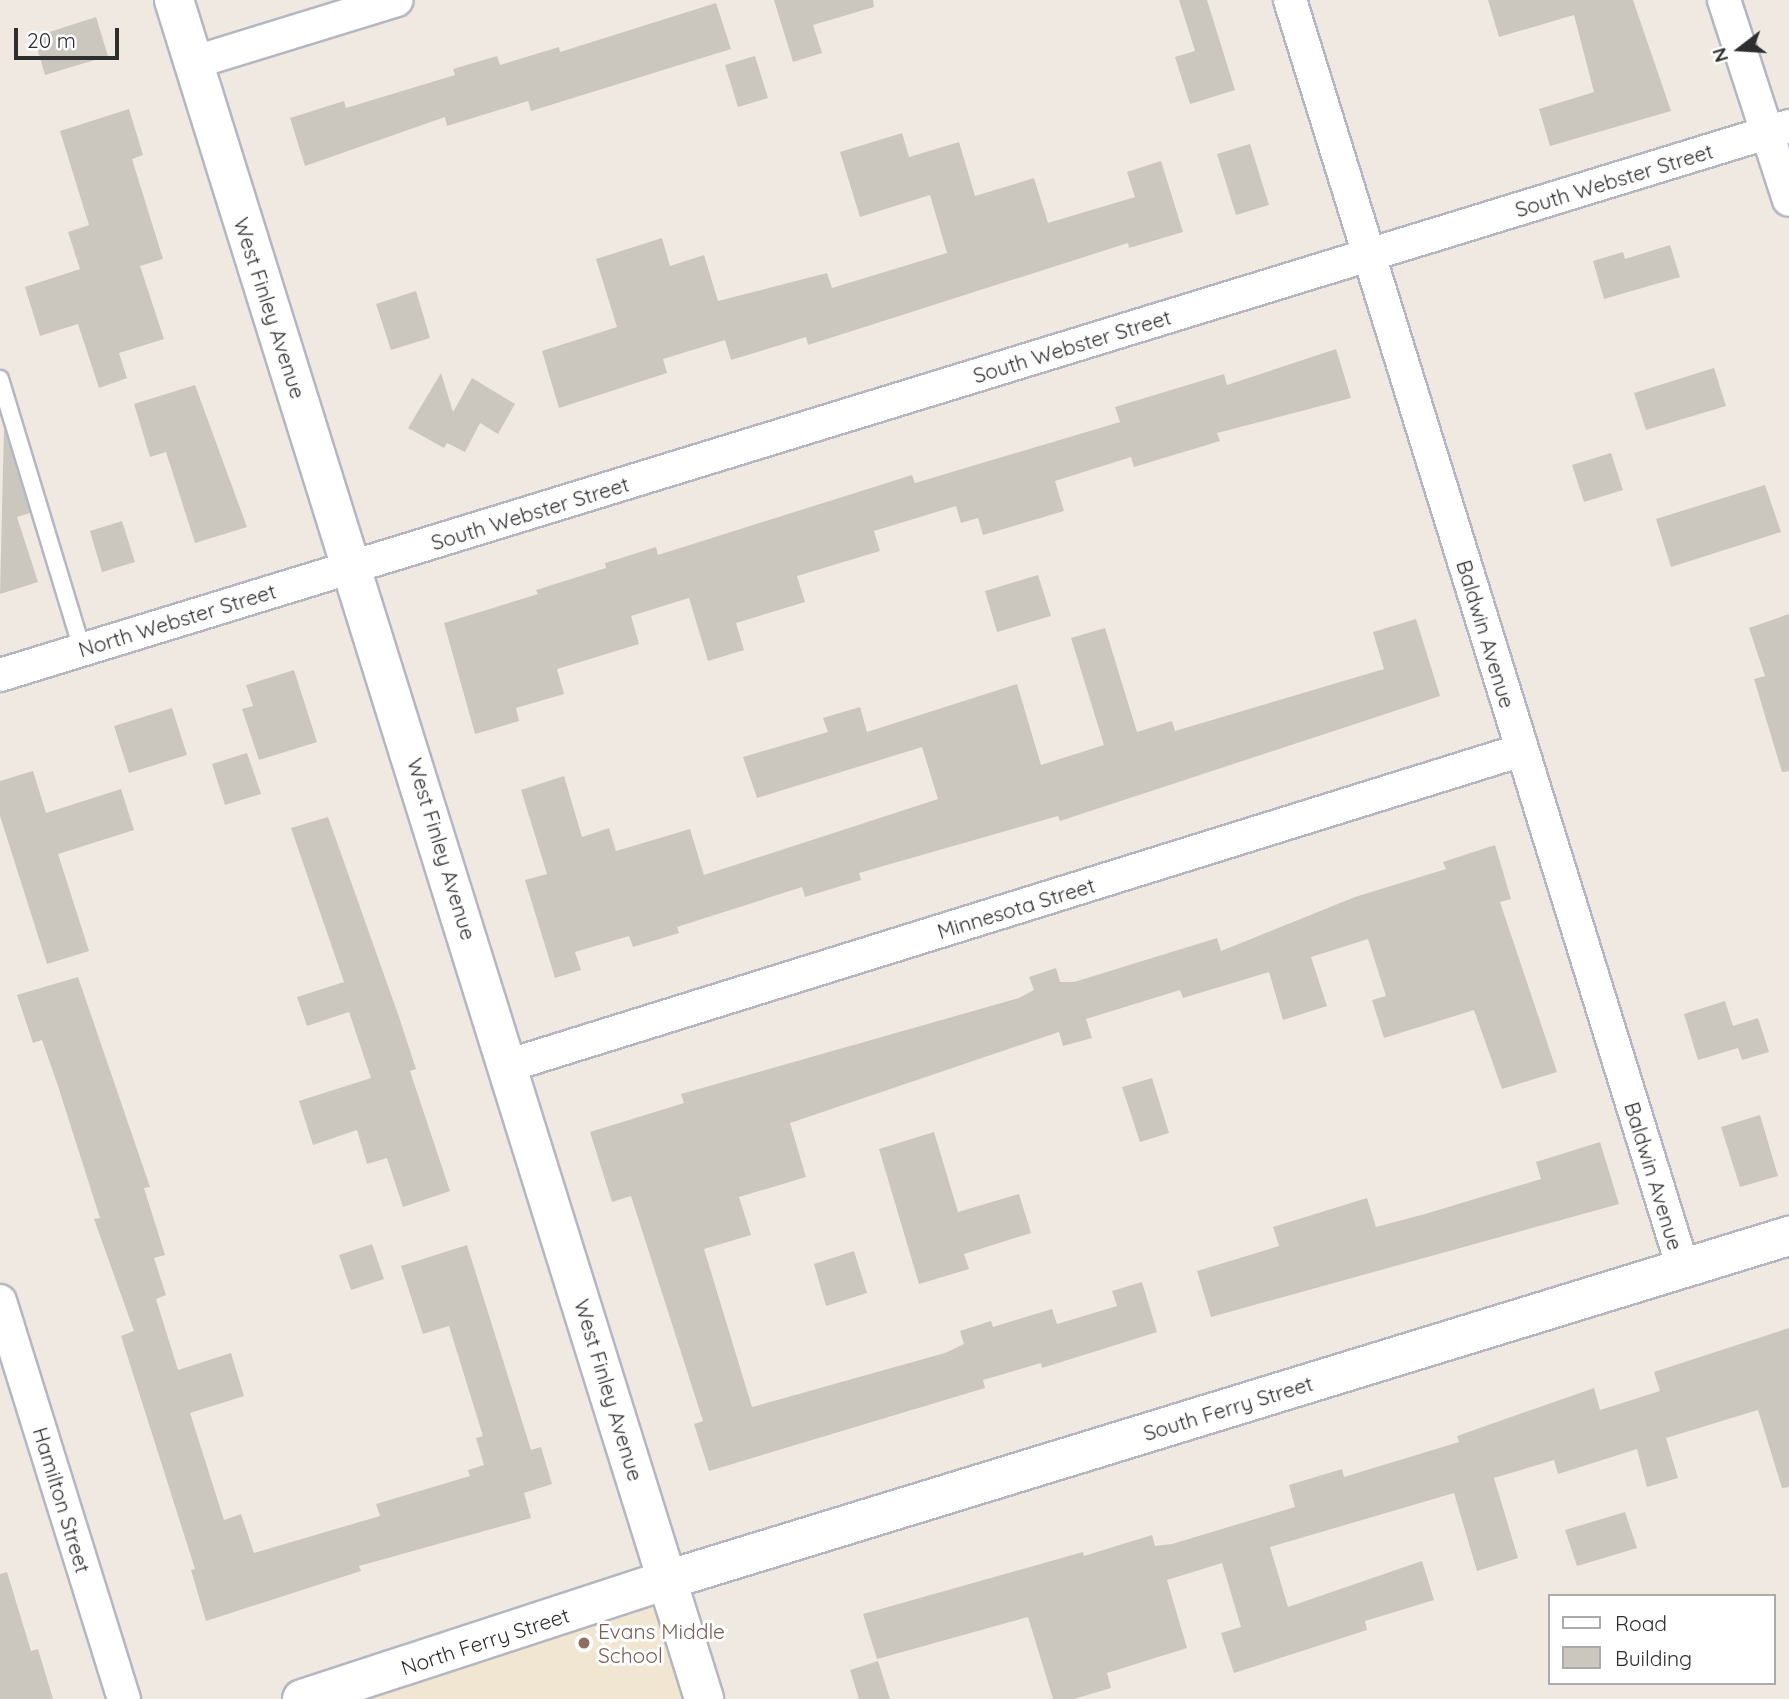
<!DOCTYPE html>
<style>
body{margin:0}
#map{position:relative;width:1789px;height:1699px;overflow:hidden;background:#efe9e1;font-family:Quicksand,sans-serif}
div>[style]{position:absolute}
.education>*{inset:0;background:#f0e6d1}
.building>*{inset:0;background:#cbc7bf}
.roads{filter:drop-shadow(2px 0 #b4b7c1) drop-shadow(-2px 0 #b4b7c1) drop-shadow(0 2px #b4b7c1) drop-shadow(0 -2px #b4b7c1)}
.lane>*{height:16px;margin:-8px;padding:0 8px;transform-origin:8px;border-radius:8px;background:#fff}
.street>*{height:32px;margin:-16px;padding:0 16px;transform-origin:16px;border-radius:16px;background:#fff}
.secondary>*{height:38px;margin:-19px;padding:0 19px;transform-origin:19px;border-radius:19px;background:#fff}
.dots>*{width:19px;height:19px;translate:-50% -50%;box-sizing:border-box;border:4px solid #fff;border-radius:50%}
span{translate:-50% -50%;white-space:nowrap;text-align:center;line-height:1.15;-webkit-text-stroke:6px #fff;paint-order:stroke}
.street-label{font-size:21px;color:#2e2e2e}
.education-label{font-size:21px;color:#785e54}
.left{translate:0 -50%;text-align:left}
.legend{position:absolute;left:1548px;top:1594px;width:228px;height:91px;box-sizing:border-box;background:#fff;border:2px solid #ababab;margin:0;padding:9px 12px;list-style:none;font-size:21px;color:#2e2e2e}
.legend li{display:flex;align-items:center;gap:14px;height:35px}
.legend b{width:35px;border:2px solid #ababab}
.north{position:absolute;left:1705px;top:14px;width:70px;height:70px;-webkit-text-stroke:5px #fff;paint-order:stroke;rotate:253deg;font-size:19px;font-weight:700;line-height:28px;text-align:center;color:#2e2e2e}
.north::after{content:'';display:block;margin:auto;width:24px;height:32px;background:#2e2e2e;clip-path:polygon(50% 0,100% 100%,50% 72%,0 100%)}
.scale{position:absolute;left:14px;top:28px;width:105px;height:32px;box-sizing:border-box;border:4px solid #2e2e2e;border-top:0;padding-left:9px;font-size:21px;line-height:24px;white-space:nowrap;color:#2e2e2e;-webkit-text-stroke:5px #fff;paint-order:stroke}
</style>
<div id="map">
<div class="education">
<i style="clip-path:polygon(667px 1580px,704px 1699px,302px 1699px)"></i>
</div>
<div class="building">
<i style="clip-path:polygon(774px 0,873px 0,874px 7px,813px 25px,822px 53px,793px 62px)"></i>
<i style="clip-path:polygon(1179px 0,1207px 0,1235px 90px,1190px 104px,1175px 57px,1195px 51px)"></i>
<i style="clip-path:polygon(1488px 0,1633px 0,1671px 111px,1550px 146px,1539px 109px,1594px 92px,1574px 15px,1499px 37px)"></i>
<i style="clip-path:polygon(716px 3px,731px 49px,531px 111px,528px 101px,447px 126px,445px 117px,305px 166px,290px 118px,344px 101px,346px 108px,455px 75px,453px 69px,497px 56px,500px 65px,559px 47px,560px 52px)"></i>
<i style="clip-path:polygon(96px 17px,108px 56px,45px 75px,34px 37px)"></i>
<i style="clip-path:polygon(755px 56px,768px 98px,738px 107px,725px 65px)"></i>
<i style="clip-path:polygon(129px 109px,143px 155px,132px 159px,163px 259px,140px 266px,164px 339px,119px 353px,127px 378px,99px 388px,78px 324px,40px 336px,25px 287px,80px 269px,68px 232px,89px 225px,60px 131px)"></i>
<i style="clip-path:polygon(902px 133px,909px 157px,959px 142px,975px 196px,1034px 178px,1048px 223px,1135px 197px,1127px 172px,1161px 161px,1183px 232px,1129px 248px,1128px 243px,808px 345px,806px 337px,731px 360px,725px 340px,663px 359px,667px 373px,559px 408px,542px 351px,617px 327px,596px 259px,662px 238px,670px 266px,704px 255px,718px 301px,827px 273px,832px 288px,947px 253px,930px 195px,860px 217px,840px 152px)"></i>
<i style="clip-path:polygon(1250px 144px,1269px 205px,1236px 215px,1217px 154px)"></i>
<i style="clip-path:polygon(1670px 245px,1680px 277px,1604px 299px,1593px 261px,1623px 252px,1625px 259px)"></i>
<i style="clip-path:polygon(416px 291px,430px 338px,391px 350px,376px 304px)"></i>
<i style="clip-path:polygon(1336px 349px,1351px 398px,1217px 433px,1220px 441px,1134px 467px,1131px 457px,1055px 481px,1064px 511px,983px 535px,978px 518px,961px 523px,956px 506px,874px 531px,880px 551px,797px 576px,805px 602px,736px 623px,744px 650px,708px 661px,689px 598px,631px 616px,639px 644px,557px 669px,564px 694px,516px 708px,519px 721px,475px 734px,444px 623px,538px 594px,536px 590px,606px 568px,605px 563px,656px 547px,658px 555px,912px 475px,915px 483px,1120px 422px,1115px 407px,1224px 374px,1227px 385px)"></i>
<i style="clip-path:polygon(1714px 368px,1726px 406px,1646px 430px,1634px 393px)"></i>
<i style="clip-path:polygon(441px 373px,453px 412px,472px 378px,515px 404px,498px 434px,480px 423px,465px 452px,447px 443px,444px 448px,408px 428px)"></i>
<i style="clip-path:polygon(195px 385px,247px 527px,195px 543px,166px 452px,150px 457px,134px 404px)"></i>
<i style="clip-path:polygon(4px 427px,30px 513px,17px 517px,38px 582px,0 594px)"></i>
<i style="clip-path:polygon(1611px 453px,1623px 490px,1584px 502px,1572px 465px)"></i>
<i style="clip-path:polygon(1765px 485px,1781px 532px,1671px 567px,1656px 519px)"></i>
<i style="clip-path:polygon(122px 521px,135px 562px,102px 572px,90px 531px)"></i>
<i style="clip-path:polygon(1038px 575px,1051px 616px,997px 632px,985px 591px)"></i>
<i style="clip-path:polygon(1789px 614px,1789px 771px,1782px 772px,1754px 679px,1765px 676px,1749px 628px)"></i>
<i style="clip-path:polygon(1416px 619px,1440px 696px,1060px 821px,1058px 816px,859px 873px,861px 880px,805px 897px,802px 887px,677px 927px,679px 933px,633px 947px,629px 936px,575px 952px,581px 970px,555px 978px,525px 880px,547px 874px,521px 790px,564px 776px,582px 837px,609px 828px,616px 851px,690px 829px,704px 875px,938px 799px,922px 747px,757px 798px,743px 757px,828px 732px,823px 718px,860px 707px,867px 732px,1017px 684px,1041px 765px,1104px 745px,1071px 638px,1105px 628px,1137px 732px,1172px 721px,1175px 731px,1384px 669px,1373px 632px)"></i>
<i style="clip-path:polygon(294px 670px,317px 742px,259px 760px,242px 709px,253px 706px,246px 685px)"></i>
<i style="clip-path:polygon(172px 708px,187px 755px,129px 773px,114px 726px)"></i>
<i style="clip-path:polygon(247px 753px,261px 794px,225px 805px,212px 764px)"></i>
<i style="clip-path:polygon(33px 771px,46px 813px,121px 789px,134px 830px,58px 854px,89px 951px,47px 964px,0 816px,0 781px)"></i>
<i style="clip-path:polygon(328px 817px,399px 1017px,416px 1069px,410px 1071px,450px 1191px,403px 1207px,387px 1158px,367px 1164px,357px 1130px,313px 1145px,299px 1101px,371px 1078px,349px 1012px,307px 1026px,297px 997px,344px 982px,291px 828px)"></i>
<i style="clip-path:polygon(1495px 845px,1511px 899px,1500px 902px,1557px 1072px,1502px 1089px,1474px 1010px,1384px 1038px,1372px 1000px,1386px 996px,1368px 939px,1311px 957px,1327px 1006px,1283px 1020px,1269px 972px,1183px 998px,1180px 990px,1086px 1019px,1092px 1038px,1063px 1046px,1059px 1032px,790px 1123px,806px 1177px,739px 1197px,751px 1235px,704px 1249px,752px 1407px,945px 1353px,964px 1344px,960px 1331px,991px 1321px,993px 1327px,1052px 1309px,1057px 1324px,1117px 1306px,1112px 1291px,1142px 1282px,1157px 1332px,1042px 1368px,1041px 1363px,983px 1380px,985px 1388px,709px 1471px,694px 1424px,703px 1421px,631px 1196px,612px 1202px,590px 1132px,684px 1103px,681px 1094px,1019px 998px,1034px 990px,1029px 977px,1056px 968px,1060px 982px,1074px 982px,1217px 938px,1221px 951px,1355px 897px,1446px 869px,1443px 862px)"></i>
<i style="clip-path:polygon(78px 977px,150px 1187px,144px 1188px,165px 1255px,154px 1258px,166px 1295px,156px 1299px,178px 1370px,231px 1353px,244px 1396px,190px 1413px,224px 1520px,241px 1514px,254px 1553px,380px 1516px,376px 1504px,470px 1476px,468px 1470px,484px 1465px,476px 1438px,483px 1436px,449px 1326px,423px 1334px,401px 1266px,467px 1245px,531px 1450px,541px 1447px,552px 1484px,524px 1493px,531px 1518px,359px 1566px,361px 1571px,206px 1621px,191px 1570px,195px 1569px,121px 1336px,134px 1331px,94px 1219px,100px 1218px,58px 1086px,42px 1040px,33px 1043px,17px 995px)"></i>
<i style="clip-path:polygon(1725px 1001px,1733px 1026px,1758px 1018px,1769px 1052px,1742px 1060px,1738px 1048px,1698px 1060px,1684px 1014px)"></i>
<i style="clip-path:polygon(1152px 1078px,1169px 1133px,1140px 1142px,1122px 1087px)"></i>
<i style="clip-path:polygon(1760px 1115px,1778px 1176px,1740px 1187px,1721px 1127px)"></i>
<i style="clip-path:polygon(934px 1132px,958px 1212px,1019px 1194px,1031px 1233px,964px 1254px,969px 1269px,919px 1284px,879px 1149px)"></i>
<i style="clip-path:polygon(1600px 1142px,1619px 1204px,1211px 1317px,1197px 1271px,1279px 1246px,1273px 1227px,1367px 1198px,1376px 1227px,1425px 1214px,1541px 1179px,1536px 1162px)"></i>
<i style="clip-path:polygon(372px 1244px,384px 1279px,351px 1290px,339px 1255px)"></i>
<i style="clip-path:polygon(854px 1251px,867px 1293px,826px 1306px,814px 1264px)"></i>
<i style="clip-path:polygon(1789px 1328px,1789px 1487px,1782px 1488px,1758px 1410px,1666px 1438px,1678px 1478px,1647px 1487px,1637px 1449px,1558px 1474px,1554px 1460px,1494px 1478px,1518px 1558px,1477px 1571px,1454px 1493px,1270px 1547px,1288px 1607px,1422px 1561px,1434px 1600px,1365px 1621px,1367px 1630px,1234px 1673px,1221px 1633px,1241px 1627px,1222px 1563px,1167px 1580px,1187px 1648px,1107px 1673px,1111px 1688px,1074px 1699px,1053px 1699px,1028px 1617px,877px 1659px,863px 1614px,1083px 1552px,1084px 1556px,1152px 1535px,1155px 1546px,1172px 1544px,1295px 1507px,1289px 1485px,1342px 1469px,1344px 1477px,1459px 1442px,1457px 1436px,1594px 1388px,1600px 1410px,1660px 1391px,1654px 1372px)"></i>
<i style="clip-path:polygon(1625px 1512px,1637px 1548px,1577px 1566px,1565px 1530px)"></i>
<i style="clip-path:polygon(7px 1572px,31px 1651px,38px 1649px,53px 1699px,0 1699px,0 1574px)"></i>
<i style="clip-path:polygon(878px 1661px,890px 1699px,859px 1699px,850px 1670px)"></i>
</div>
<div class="roads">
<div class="lane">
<i style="left:0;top:379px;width:282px;rotate:73.1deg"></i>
</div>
<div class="street">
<i style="left:1290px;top:0;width:1328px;rotate:72.78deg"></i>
<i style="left:1724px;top:0;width:210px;rotate:72deg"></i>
<i style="left:192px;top:63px;width:214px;rotate:-17.1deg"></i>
<i style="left:0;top:675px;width:1871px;rotate:-17.06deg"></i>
<i style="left:510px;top:1065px;width:1060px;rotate:-17.29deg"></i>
<i style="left:0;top:1301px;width:417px;rotate:72.7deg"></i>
</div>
<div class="secondary">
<i style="left:174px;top:0;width:1780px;rotate:72.67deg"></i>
<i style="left:302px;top:1699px;width:384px;rotate:-18.1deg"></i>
<i style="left:667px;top:1580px;width:1174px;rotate:-17.05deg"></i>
</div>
</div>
<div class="dots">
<i style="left:584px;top:1643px;background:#8d6e63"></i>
</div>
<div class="street-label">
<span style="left:1614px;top:180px;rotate:-17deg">South Webster Street</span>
<span style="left:270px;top:308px;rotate:72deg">West Finley Avenue</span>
<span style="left:1072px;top:346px;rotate:-17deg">South Webster Street</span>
<span style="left:530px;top:513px;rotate:-17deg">South Webster Street</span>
<span style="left:177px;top:620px;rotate:-17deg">North Webster Street</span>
<span style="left:1486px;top:634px;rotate:73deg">Baldwin Avenue</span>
<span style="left:442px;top:849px;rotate:73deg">West Finley Avenue</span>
<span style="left:1016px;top:908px;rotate:-17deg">Minnesota Street</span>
<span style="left:1654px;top:1176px;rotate:73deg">Baldwin Avenue</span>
<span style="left:609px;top:1390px;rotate:73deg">West Finley Avenue</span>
<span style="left:1228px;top:1408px;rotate:-17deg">South Ferry Street</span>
<span style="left:62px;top:1500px;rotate:73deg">Hamilton Street</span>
<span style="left:485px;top:1641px;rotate:-18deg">North Ferry Street</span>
</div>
<div class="education-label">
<span class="left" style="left:598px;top:1643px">Evans Middle<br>School</span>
</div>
<ul class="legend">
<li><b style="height:9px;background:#fff"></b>Road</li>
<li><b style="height:19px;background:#cbc7bf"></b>Building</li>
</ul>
<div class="north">N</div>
<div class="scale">20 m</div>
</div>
